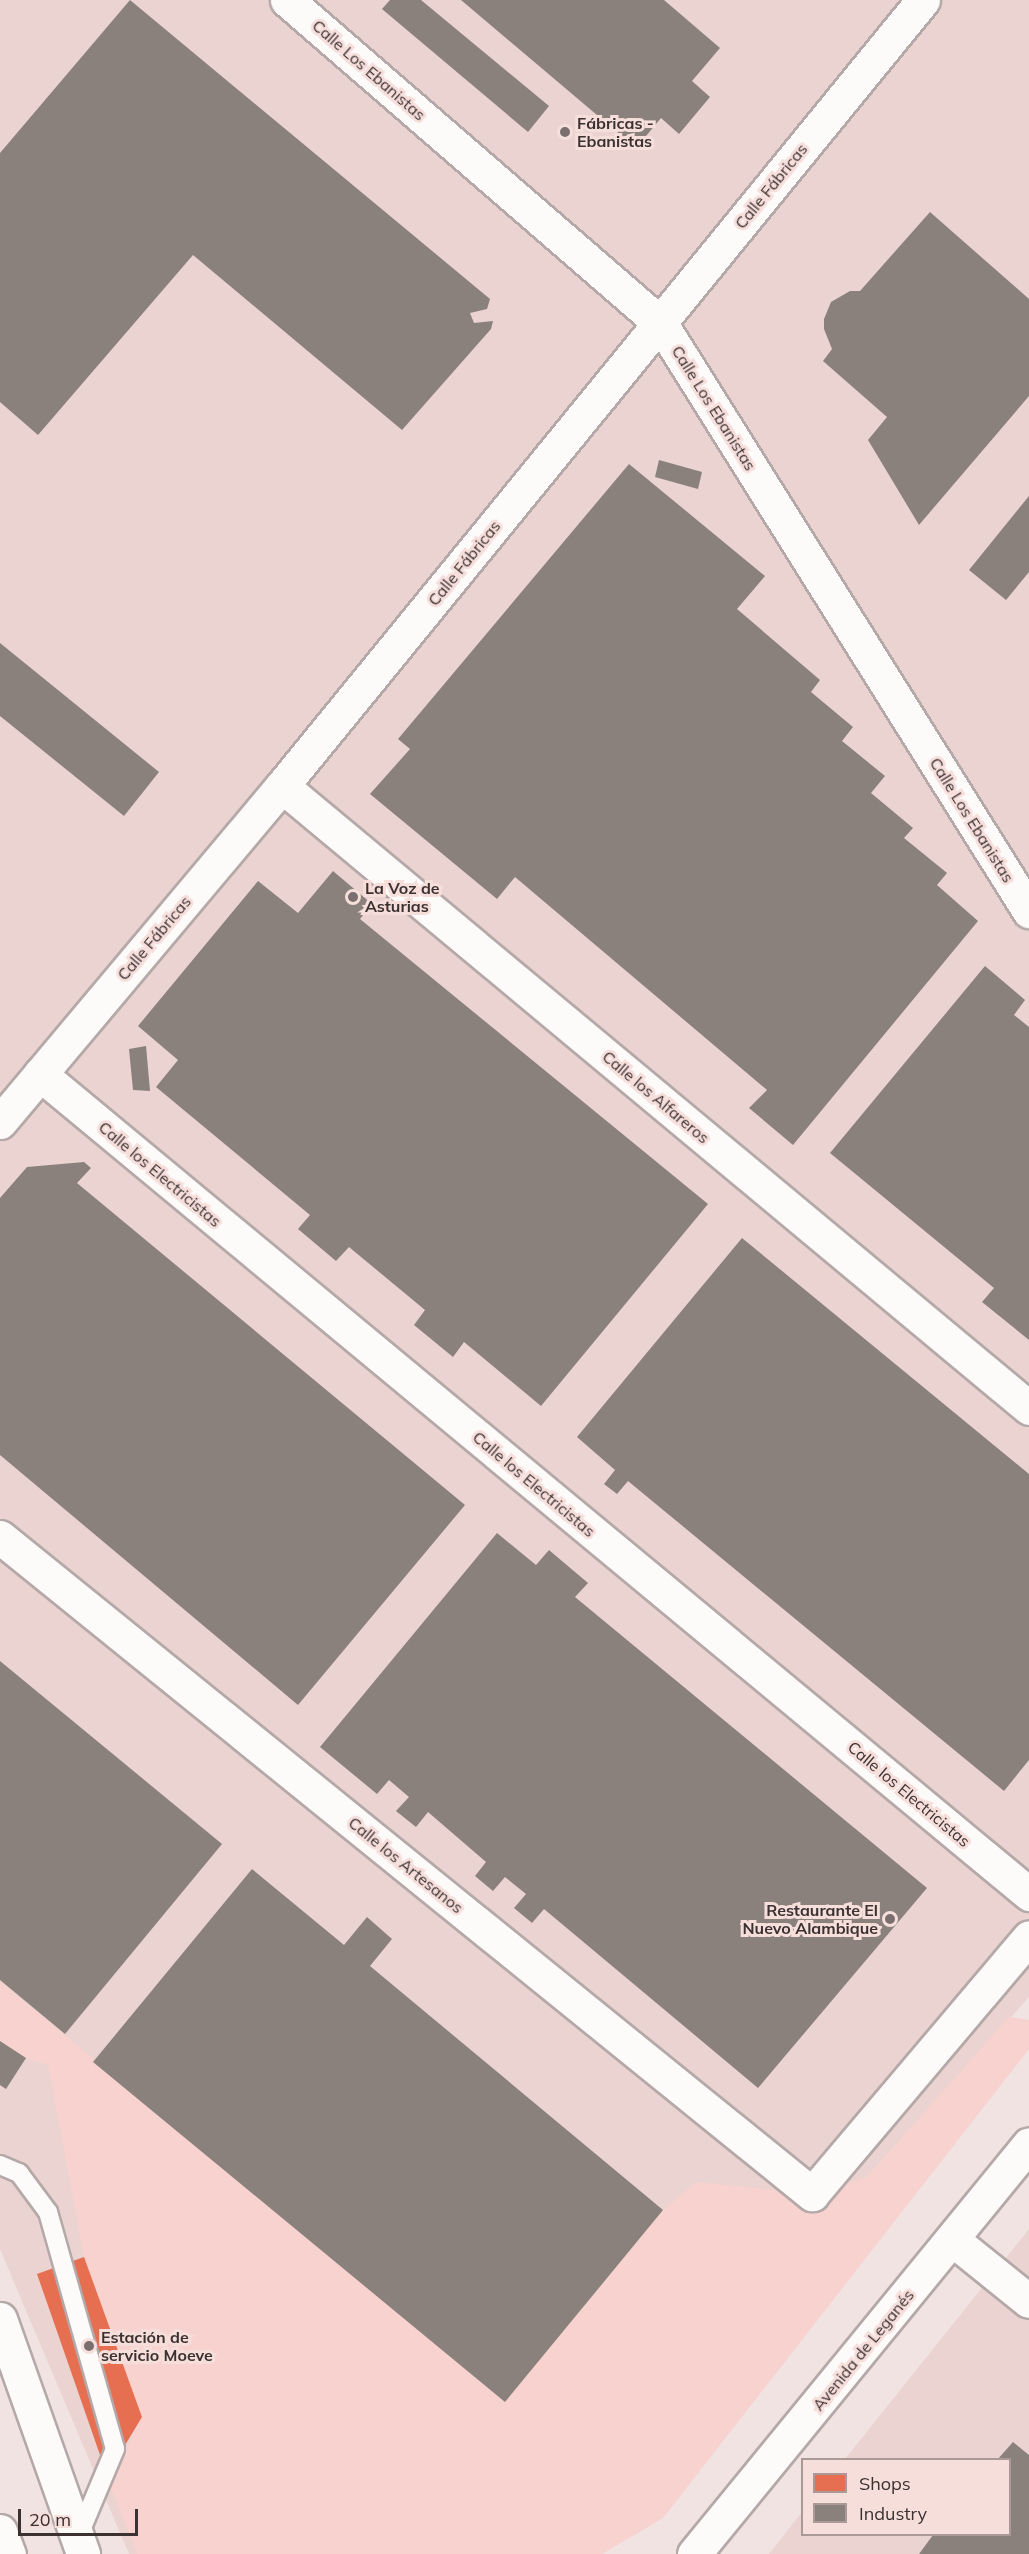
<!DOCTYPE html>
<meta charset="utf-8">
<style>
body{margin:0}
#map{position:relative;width:1029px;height:2554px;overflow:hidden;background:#f0e3e1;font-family:Mulish,sans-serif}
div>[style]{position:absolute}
.built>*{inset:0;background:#ead3d0}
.green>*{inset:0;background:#f7d2ce}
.shops>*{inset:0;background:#e76f51}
.industry>*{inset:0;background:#8a817c}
.roads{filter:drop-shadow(2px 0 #b4a9a8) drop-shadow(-2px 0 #b4a9a8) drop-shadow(0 2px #b4a9a8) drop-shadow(0 -2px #b4a9a8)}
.lane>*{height:18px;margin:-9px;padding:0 9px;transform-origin:9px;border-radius:9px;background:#fdfbfa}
.street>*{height:33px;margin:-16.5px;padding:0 16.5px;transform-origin:16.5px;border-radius:16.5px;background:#fdfbfa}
.secondary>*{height:33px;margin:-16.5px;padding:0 16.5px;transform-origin:16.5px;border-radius:16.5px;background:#fdfbfa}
.dots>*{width:16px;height:16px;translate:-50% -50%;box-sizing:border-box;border:3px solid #f6dedb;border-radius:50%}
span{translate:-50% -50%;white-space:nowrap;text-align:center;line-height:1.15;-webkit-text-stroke:6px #f6dedb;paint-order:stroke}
.street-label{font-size:16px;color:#3a3130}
.poi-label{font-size:16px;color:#3a3130;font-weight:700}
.left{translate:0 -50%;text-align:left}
.right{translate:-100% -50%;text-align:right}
.legend{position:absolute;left:801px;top:2458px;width:210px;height:78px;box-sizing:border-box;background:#f6dedb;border:2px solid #ab9997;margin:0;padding:8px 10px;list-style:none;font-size:18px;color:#3a3130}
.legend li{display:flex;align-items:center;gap:12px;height:30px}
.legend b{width:30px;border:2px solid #ab9997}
.scale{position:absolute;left:18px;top:2509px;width:120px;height:27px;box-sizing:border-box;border:3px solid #3a3130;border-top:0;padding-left:8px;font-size:18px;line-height:21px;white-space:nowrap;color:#3a3130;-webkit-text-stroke:4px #f6dedb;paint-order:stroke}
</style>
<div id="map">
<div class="built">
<i style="clip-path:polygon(0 0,1029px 0,1029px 1997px,527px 2554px,129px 2554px,0 2249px)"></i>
<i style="clip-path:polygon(1029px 2229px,1029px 2554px,769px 2554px,802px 2512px,802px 2534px,1010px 2534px,1010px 2460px,845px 2459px)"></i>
</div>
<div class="green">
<i style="clip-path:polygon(0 1981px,505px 2402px,663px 2210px,696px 2182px,812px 2194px,867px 2177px,1009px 2017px,1029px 2020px,1029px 2049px,663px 2518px,602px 2554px,137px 2554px,110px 2486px,138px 2423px,84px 2257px,48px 2065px,26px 2058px,0 2041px)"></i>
</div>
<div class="shops">
<i style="clip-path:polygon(84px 2257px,142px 2417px,107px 2475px,37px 2274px)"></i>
</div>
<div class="industry">
<i style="clip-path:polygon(130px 0,490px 299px,487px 309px,470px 313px,474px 323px,493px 321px,491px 329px,402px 430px,193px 255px,38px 435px,0 402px,0 153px)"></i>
<i style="clip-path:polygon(390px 0,421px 0,549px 106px,528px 132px,382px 9px)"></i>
<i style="clip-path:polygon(461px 0,664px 0,720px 48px,692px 81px,710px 97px,679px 134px,661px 118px,636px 148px)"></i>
<i style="clip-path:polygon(930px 212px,1029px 299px,1029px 396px,919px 525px,868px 440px,887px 417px,823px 361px,832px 349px,824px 329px,824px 319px,831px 302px,850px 291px,860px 291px)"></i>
<i style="clip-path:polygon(659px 460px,702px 472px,698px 489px,655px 477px)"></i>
<i style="clip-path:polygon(629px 464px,765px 576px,737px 609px,820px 680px,811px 692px,853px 727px,842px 741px,885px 776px,871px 793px,913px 828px,904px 838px,947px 873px,937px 885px,978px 921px,793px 1145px,749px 1108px,767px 1090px,515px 877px,497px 899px,370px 794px,410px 749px,398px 739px)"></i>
<i style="clip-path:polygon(1029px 496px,1029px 572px,1006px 600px,969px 570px)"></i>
<i style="clip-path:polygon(0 643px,159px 772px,124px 816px,0 716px)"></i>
<i style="clip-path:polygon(333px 871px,372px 904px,360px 919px,708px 1204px,541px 1406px,464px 1342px,453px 1357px,414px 1325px,425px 1310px,349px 1247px,336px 1261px,298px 1229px,310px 1215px,156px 1087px,178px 1060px,138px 1026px,258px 881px,298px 913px)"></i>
<i style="clip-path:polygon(985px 966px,1025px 1000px,1014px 1015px,1029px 1027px,1029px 1340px,982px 1302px,994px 1288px,830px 1153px)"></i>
<i style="clip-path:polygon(146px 1046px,150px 1091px,133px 1090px,129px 1049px)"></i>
<i style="clip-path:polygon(84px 1162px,91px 1168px,77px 1183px,465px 1505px,298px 1705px,0 1455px,0 1198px,27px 1167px)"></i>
<i style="clip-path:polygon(742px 1238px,1029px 1474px,1029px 1760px,1004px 1791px,628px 1481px,617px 1494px,604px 1484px,615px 1470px,577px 1437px)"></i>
<i style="clip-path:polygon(497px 1533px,536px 1565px,549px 1550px,588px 1583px,575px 1597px,927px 1888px,758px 2088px,544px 1909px,532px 1923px,514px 1908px,526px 1894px,505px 1877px,493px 1891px,475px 1876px,486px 1862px,428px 1812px,416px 1827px,396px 1811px,409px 1797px,389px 1780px,377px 1794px,320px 1747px)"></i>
<i style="clip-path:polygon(0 1661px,222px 1844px,65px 2034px,0 1980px)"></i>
<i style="clip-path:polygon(252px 1869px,344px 1945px,367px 1917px,392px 1939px,370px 1966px,663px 2210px,505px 2402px,93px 2062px)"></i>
<i style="clip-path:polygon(0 2041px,26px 2058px,6px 2089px,0 2085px)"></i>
<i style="clip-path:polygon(1013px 2442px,1029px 2455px,1029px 2554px,919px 2554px,933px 2535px,1010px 2535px,1010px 2460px,997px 2460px)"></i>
</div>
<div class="roads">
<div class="lane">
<i style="left:0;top:2165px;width:21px;rotate:23deg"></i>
<i style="left:19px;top:2173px;width:49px;rotate:53.4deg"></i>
<i style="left:48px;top:2212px;width:246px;rotate:74.2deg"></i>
<i style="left:115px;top:2449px;width:95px;rotate:112.8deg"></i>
</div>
<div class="street">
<i style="left:287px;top:0;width:495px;rotate:40.9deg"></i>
<i style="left:661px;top:324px;width:693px;rotate:57.92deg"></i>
<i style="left:282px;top:786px;width:972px;rotate:39.78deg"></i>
<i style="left:40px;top:1074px;width:1285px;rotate:39.66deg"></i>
<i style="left:0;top:1122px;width:439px;rotate:-50deg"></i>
<i style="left:282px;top:786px;width:1014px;rotate:-50.8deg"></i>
<i style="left:0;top:1537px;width:1045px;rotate:38.98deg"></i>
<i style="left:812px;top:2194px;width:336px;rotate:-49.8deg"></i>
<i style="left:953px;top:2240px;width:97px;rotate:38.8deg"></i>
</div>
<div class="secondary">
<i style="left:0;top:2319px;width:249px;rotate:70.5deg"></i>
<i style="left:0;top:2531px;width:25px;rotate:69deg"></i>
<i style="left:694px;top:2554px;width:529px;rotate:-50.75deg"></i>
</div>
</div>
<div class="dots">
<i style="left:565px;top:132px;background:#7a6f6e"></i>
<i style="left:353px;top:897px;background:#7a6f6e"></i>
<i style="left:890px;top:1919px;background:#7a6f6e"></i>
<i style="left:89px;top:2346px;background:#7a6f6e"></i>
</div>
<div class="street-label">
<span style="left:369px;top:70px;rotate:41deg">Calle Los Ebanistas</span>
<span style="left:771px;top:186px;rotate:-51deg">Calle Fábricas</span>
<span style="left:714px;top:408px;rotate:58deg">Calle Los Ebanistas</span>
<span style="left:464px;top:563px;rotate:-51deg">Calle Fábricas</span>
<span style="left:972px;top:820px;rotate:58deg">Calle Los Ebanistas</span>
<span style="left:154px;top:938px;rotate:-50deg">Calle Fábricas</span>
<span style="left:656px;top:1097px;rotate:40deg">Calle los Alfareros</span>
<span style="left:160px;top:1174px;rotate:40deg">Calle los Electricistas</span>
<span style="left:534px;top:1484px;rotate:40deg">Calle los Electricistas</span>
<span style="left:909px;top:1794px;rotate:40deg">Calle los Electricistas</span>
<span style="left:406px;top:1865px;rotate:39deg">Calle los Artesanos</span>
<span style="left:863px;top:2350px;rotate:-51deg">Avenida de Leganés</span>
</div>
<div class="poi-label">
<span class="left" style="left:577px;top:132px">Fábricas -<br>Ebanistas</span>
<span class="left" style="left:365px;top:897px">La Voz de<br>Asturias</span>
<span class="right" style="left:878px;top:1919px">Restaurante El<br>Nuevo Alambique</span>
<span class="left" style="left:101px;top:2346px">Estación de<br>servicio Moeve</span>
</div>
<ul class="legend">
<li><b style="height:16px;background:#e76f51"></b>Shops</li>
<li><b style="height:16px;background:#8a817c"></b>Industry</li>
</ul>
<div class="scale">20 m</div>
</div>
